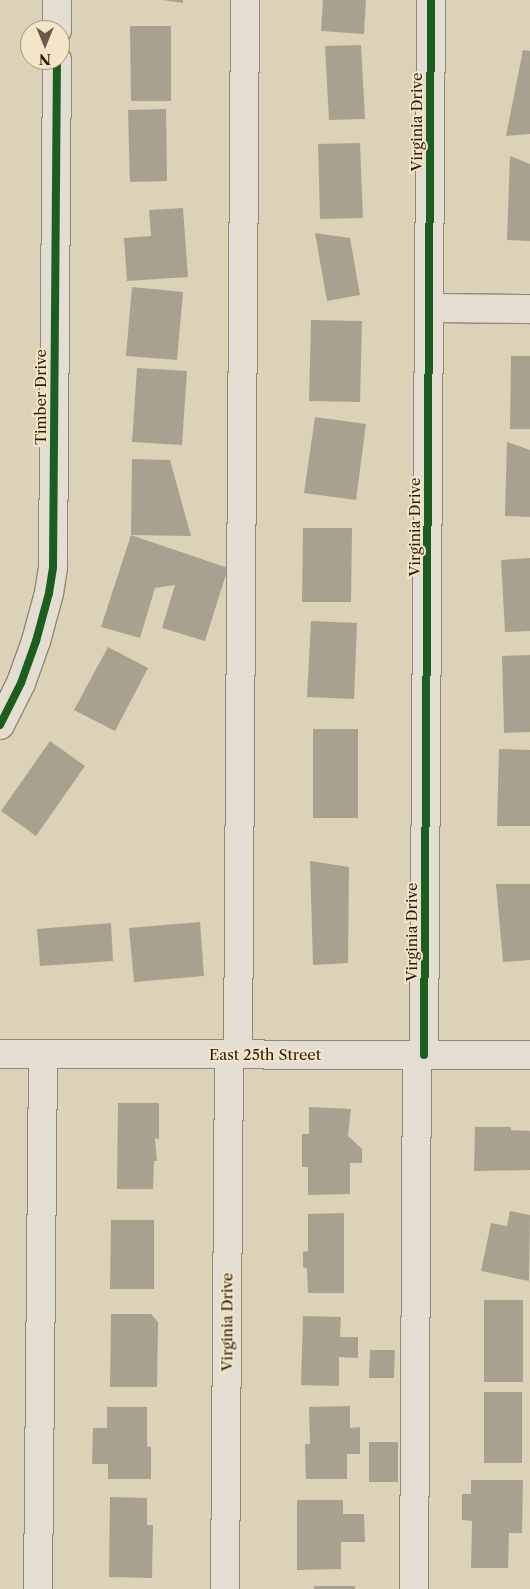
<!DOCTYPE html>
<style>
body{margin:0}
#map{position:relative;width:530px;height:1589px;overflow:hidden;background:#dcd2b8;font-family:"Libre Caslon Text",serif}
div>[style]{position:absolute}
.building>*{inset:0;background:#a9a190}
.roads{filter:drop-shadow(1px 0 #908778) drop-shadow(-1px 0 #908778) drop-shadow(0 1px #908778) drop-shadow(0 -1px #908778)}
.minor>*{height:28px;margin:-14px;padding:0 14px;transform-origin:14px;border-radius:14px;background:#e3ded1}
.cycleway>*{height:8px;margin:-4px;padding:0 4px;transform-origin:4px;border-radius:4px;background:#1b5e20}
span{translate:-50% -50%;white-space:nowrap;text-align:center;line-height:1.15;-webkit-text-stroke:4px #f2e6c7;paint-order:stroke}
.street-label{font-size:15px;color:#2e1911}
.north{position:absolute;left:20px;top:20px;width:50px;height:50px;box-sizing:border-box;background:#f2e6c7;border:1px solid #a4947e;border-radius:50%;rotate:180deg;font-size:14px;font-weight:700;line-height:20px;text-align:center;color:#2e1911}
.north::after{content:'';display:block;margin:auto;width:18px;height:22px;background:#6b5a4b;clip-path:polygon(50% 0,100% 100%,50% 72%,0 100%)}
</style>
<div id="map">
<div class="building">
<i style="clip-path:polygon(163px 0,183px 0,183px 3px)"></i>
<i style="clip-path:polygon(323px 0,366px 0,364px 34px,321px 31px)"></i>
<i style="clip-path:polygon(130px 26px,171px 26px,171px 101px,131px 101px)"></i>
<i style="clip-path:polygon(361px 45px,365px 119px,329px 120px,325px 46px)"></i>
<i style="clip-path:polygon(523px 50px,530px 51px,530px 134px,506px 136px)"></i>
<i style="clip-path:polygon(166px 109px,167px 181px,130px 182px,128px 110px)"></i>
<i style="clip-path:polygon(360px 143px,363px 218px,320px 219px,318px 144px)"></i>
<i style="clip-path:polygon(510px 156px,530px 164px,530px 241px,507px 240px)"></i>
<i style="clip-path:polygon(183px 208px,188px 277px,127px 281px,124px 238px,151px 236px,149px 210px)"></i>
<i style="clip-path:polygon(315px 233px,350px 238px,360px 295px,327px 301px)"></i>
<i style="clip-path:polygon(132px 287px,183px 292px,177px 360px,126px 356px)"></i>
<i style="clip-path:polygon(311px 320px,362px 321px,360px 402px,309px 401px)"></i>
<i style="clip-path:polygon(511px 356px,530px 356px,530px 429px,510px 429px)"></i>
<i style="clip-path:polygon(137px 368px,187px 371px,182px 445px,132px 442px)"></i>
<i style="clip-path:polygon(315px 417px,366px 424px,356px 500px,304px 493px)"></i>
<i style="clip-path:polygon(507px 442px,530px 450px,530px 517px,505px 516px)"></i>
<i style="clip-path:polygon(132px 459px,170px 460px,191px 536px,131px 535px)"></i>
<i style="clip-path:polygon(303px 528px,352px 528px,351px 602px,302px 602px)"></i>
<i style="clip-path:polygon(131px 535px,228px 568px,205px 641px,162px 628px,175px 585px,155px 588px,140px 638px,101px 627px)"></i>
<i style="clip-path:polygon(530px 558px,530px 631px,505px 632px,501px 560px)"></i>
<i style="clip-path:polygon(311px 621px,357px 623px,354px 699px,307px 697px)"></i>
<i style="clip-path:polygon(108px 647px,148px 668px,115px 731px,74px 710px)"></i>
<i style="clip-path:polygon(530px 655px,530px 732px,504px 733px,502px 656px)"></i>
<i style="clip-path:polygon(313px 729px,358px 729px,358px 818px,313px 818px)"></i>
<i style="clip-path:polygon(50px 741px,85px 766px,36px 836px,1px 811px)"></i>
<i style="clip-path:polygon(499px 749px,530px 750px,530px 826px,497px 826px)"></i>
<i style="clip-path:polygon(310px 861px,349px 867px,348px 963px,313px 965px)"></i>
<i style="clip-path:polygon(496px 884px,530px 884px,530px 960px,503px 962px)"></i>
<i style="clip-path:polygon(200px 922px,204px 976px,134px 982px,129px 928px)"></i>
<i style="clip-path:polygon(111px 923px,113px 961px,40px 966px,37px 929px)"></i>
<i style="clip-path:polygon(118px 1103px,159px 1103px,159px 1139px,155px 1138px,157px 1161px,154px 1161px,153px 1189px,117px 1189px)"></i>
<i style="clip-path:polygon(309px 1107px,351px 1109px,348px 1136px,362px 1149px,362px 1163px,350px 1163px,350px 1194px,308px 1195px,308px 1167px,302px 1167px,302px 1134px,309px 1134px)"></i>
<i style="clip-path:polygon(475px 1127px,511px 1127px,511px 1130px,530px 1131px,530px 1170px,474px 1171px)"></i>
<i style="clip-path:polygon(510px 1211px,530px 1215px,529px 1281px,481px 1271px,491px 1223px,507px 1226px)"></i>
<i style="clip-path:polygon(344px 1213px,344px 1293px,308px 1293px,307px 1269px,303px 1267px,303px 1252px,308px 1251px,308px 1214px)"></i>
<i style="clip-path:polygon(111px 1220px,154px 1220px,154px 1289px,110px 1289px)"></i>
<i style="clip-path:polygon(484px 1300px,523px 1300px,523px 1382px,484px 1382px)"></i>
<i style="clip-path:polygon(111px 1314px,151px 1314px,158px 1322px,157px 1387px,110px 1387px)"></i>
<i style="clip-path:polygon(303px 1316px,341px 1317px,340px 1337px,358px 1337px,358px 1358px,339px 1357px,339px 1386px,301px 1385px)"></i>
<i style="clip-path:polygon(370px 1350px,395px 1350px,394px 1378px,369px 1378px)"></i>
<i style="clip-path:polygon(484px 1392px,522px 1392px,522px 1463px,484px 1463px)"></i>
<i style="clip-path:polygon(350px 1406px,350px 1428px,360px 1427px,360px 1454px,347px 1454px,347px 1479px,306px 1479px,305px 1444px,310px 1444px,309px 1407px)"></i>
<i style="clip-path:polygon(107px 1407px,147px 1407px,147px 1446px,151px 1447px,151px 1479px,108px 1479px,108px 1464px,92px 1464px,93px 1428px,107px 1428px)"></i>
<i style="clip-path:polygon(369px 1442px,398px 1442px,398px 1482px,369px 1482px)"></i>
<i style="clip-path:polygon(471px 1480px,523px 1480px,522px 1533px,509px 1533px,508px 1568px,471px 1568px,472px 1521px,462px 1520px,462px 1494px,471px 1494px)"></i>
<i style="clip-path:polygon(110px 1497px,147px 1498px,147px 1525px,153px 1525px,152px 1578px,109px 1577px)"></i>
<i style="clip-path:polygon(297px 1500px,343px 1500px,343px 1514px,364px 1514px,365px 1542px,341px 1542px,341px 1569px,297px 1570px)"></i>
<i style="clip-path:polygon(314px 1586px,355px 1586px,355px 1589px,314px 1589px)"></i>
</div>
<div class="roads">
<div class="minor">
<i style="left:57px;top:30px;width:30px;rotate:-90deg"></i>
<i style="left:429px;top:308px;width:101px;rotate:0.6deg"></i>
<i style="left:0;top:725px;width:47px;rotate:-63.4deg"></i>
<i style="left:21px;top:683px;width:45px;rotate:-70.3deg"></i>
<i style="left:36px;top:641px;width:50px;rotate:-74.8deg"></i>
<i style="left:49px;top:593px;width:26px;rotate:-81deg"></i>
<i style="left:53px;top:567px;width:507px;rotate:-89.55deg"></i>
<i style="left:0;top:1054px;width:530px;rotate:0.11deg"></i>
<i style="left:238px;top:1055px;width:1055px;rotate:-89.62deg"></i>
<i style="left:424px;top:1055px;width:1055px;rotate:-89.62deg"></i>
<i style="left:38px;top:1589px;width:534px;rotate:-89.46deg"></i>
<i style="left:225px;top:1589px;width:534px;rotate:-89.57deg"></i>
<i style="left:414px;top:1589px;width:534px;rotate:-89.68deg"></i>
</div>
</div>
<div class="cycleway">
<i style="left:0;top:725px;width:47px;rotate:-63.4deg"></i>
<i style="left:21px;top:683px;width:45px;rotate:-70.3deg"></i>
<i style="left:36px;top:641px;width:50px;rotate:-74.8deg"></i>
<i style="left:49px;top:593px;width:26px;rotate:-81deg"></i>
<i style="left:53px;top:567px;width:507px;rotate:-89.55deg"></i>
<i style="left:424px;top:1055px;width:1055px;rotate:-89.62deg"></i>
</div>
<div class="street-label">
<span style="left:417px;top:122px;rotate:-90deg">Virginia Drive</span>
<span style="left:41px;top:397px;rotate:-90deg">Timber Drive</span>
<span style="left:415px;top:527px;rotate:-90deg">Virginia Drive</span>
<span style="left:412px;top:932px;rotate:-90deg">Virginia Drive</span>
<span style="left:265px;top:1055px">East 25th Street</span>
<span style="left:227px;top:1322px;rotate:-90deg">Virginia Drive</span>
</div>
<div class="north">N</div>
</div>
